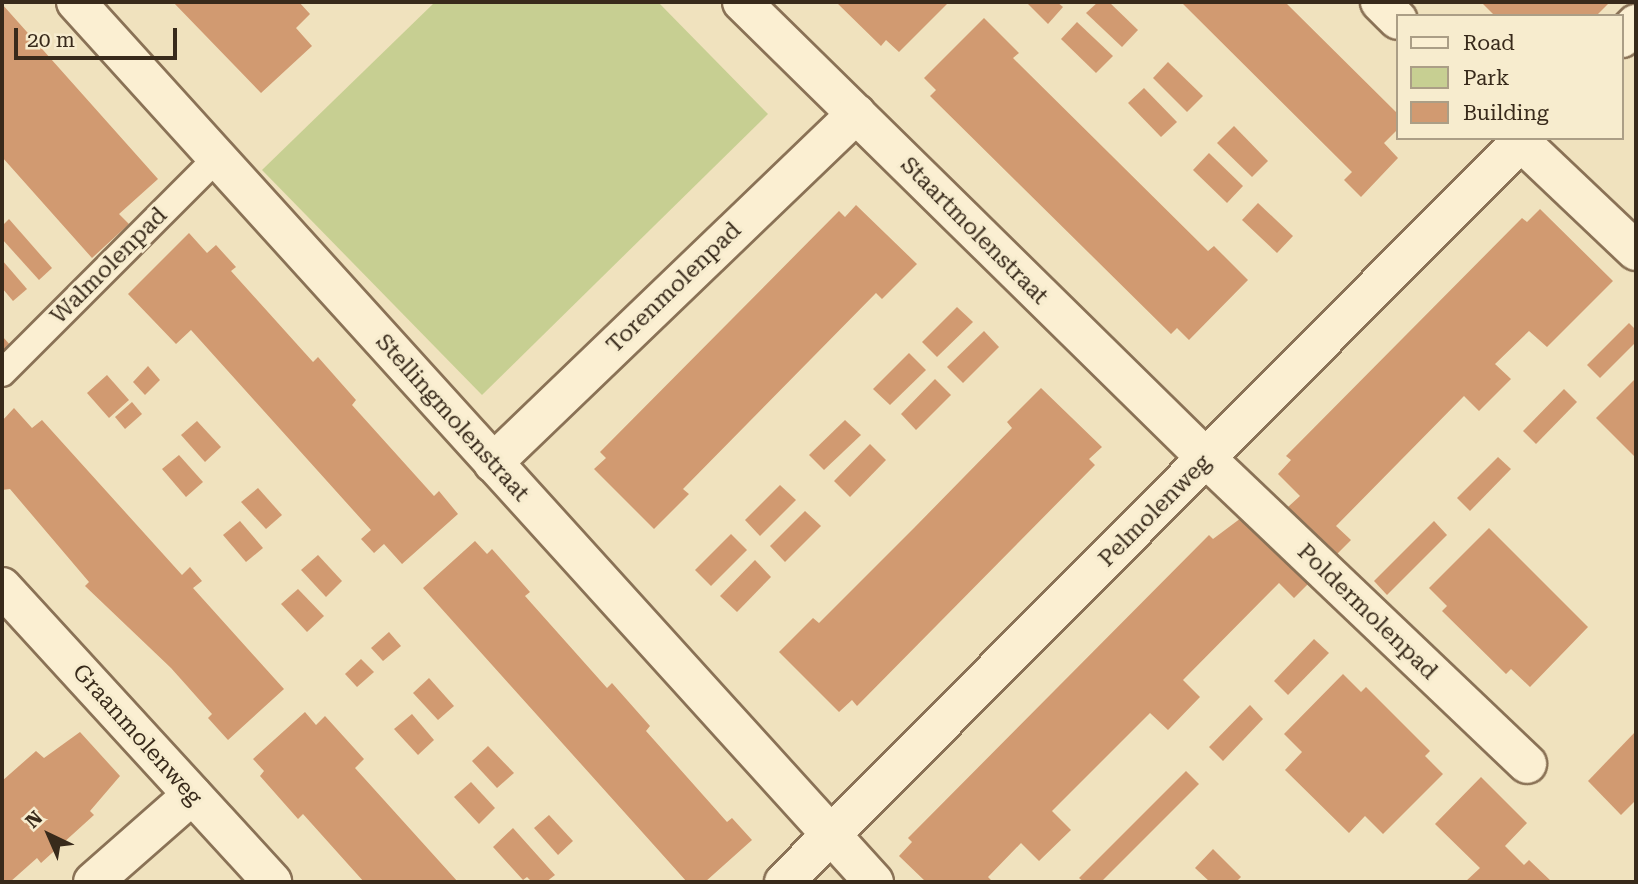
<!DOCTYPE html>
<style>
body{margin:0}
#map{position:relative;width:1638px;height:884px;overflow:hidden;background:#f0e2be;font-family:"Roboto Serif",serif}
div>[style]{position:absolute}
.green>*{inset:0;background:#c7cf92}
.building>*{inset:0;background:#d19a71}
.roads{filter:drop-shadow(2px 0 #8a7256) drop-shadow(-2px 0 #8a7256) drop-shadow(0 2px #8a7256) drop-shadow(0 -2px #8a7256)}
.service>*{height:26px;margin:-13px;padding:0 13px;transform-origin:13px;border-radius:13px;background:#fbefd2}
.minor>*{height:38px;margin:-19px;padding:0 19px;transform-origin:19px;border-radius:19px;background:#fbefd2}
span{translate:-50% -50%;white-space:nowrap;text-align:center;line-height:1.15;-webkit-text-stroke:6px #f7ecce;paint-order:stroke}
.street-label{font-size:23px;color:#382a1b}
.frame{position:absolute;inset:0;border:4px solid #382a1b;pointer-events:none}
.legend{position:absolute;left:1396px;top:14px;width:228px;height:126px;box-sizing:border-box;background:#f7ecce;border:2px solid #ab9e86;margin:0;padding:9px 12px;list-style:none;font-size:21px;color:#382a1b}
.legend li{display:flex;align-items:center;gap:14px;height:35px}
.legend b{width:35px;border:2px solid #ab9e86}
.north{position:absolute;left:14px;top:800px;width:70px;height:70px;-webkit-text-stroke:5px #f7ecce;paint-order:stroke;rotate:316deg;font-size:19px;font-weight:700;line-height:28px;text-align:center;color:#382a1b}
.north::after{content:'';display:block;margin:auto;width:24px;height:32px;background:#382a1b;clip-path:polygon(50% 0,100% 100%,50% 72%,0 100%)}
.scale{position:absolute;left:14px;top:28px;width:163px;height:32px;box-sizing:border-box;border:4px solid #382a1b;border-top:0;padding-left:9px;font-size:21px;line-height:24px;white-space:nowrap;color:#382a1b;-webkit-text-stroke:5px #f7ecce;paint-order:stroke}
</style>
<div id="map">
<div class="green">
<i style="clip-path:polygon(435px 2px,658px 2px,768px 114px,482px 395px,262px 170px)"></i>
</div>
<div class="building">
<i style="clip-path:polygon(173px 2px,299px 2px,310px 14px,296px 28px,312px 46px,261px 93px)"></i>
<i style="clip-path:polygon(836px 2px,949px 2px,899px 52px,886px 40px,881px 46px)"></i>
<i style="clip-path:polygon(1026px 2px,1057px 2px,1063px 7px,1048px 24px)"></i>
<i style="clip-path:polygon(1098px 2px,1109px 2px,1138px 30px,1122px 47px,1086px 13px)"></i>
<i style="clip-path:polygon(1181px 2px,1285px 2px,1398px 114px,1398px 129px,1384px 143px,1398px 158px,1361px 197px,1344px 180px,1352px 172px)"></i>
<i style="clip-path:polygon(1481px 2px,1610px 2px,1596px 16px,1495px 16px)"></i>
<i style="clip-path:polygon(2px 4px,158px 179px,119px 214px,129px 224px,92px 258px,2px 157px)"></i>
<i style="clip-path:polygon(984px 18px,1019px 53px,1013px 58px,1110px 154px,1208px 251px,1214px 246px,1248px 280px,1189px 340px,1177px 328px,1171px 334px,930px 96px,936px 90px,924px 78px)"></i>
<i style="clip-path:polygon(1077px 22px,1113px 56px,1096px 73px,1061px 39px)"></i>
<i style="clip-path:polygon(1168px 62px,1203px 96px,1187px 112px,1153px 78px)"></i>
<i style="clip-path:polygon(1144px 88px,1177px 122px,1161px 137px,1128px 103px)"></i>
<i style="clip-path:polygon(1234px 126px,1268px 161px,1252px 177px,1217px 143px)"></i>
<i style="clip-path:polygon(1209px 153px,1243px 186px,1227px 203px,1193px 170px)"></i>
<i style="clip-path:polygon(1258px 203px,1293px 236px,1277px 253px,1242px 220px)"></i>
<i style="clip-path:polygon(856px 205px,917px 264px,882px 299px,876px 293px,811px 359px,683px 489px,689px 494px,654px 529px,594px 469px,606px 458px,600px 452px,839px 211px,845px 217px)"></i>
<i style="clip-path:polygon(1540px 209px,1613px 281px,1547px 347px,1529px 331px,1495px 364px,1511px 379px,1479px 411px,1464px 396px,1336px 526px,1351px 540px,1336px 555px,1288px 507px,1300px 496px,1278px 474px,1291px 460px,1286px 456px,1522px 218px,1527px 222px)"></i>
<i style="clip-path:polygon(9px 219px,52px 268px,39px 280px,2px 239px,2px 226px)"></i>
<i style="clip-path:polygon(189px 233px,207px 253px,216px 245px,236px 267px,231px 271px,313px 362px,318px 357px,356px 400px,352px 405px,434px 496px,439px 491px,458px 514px,402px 564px,384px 544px,374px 553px,361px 539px,371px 530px,191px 330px,176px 344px,128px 294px)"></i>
<i style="clip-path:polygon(2px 260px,27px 289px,13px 301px,2px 288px)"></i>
<i style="clip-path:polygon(957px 307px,973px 322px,937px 357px,922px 342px)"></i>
<i style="clip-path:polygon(1629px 323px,1636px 330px,1636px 342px,1600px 378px,1587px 365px)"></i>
<i style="clip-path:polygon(984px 331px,999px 347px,963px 383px,947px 367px)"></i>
<i style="clip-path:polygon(2px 336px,13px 348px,2px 357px)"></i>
<i style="clip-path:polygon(909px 353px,926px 370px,890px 405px,873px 389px)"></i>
<i style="clip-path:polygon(148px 366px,160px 380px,145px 395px,133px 382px)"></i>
<i style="clip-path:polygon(107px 375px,129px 400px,109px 418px,87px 393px)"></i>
<i style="clip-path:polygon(1636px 378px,1636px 458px,1596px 418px)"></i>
<i style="clip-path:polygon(935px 379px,951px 395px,916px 430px,901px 414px)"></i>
<i style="clip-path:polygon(1041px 388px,1102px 447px,1089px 459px,1095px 465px,857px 706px,852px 700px,839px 712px,779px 652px,813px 618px,819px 623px,915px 527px,1012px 428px,1007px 422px)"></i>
<i style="clip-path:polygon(1564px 389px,1577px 402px,1536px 444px,1523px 431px)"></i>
<i style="clip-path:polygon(132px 402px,142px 414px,125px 429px,115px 417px)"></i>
<i style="clip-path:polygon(14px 408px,32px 428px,42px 420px,182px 575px,190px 567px,202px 581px,193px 588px,284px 689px,228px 740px,208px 718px,212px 714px,171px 668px,85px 586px,89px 582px,10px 489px,2px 490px,2px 421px)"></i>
<i style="clip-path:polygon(845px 420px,861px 435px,824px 470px,809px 455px)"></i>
<i style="clip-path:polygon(197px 421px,221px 447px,205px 462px,181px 435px)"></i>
<i style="clip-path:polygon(870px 444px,886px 460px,850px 497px,834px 481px)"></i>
<i style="clip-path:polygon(179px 455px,203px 482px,186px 497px,162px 469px)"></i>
<i style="clip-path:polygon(1498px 457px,1511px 469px,1470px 511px,1457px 498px)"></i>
<i style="clip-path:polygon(780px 485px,796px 500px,760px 536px,745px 520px)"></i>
<i style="clip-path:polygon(258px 488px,282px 515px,266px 529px,241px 502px)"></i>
<i style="clip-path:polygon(805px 511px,821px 526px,785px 562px,770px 546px)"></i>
<i style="clip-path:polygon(1241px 518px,1308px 584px,1294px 598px,1279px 583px,1183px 680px,1200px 697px,1168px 730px,1150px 713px,1052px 811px,1071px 830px,1039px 861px,1021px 843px,988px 877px,993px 882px,926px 882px,899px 856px,912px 842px,908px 838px,1209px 535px,1213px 539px)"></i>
<i style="clip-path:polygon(240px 521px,263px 548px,246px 562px,223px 535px)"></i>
<i style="clip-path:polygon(1434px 521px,1447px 535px,1387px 595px,1374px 581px)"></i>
<i style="clip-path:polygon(1489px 528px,1588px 627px,1530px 687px,1511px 669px,1506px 674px,1442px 611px,1447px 606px,1429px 588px)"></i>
<i style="clip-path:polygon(731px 534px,747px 550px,711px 586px,695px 570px)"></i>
<i style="clip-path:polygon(475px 541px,487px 554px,492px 549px,530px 592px,525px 596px,607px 688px,612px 683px,650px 726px,646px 731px,727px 822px,732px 818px,752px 840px,705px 882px,687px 882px,423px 588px)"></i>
<i style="clip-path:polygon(318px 555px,342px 581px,326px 597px,301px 570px)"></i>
<i style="clip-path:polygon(755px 560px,771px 577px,737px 612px,720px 596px)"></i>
<i style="clip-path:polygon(298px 589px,324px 616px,307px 632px,281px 604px)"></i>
<i style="clip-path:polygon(389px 632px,401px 646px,383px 661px,371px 648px)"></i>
<i style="clip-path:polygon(1314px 639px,1329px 653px,1288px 695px,1274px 681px)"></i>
<i style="clip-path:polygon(361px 659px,374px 672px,357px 687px,345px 674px)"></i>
<i style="clip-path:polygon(1343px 674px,1361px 692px,1366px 687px,1430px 751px,1425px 756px,1443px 774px,1383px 834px,1365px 816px,1349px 833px,1285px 770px,1302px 752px,1284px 734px)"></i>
<i style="clip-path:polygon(429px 678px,454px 706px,438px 720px,413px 693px)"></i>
<i style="clip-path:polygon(1250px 705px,1263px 719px,1223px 761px,1209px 747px)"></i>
<i style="clip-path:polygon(305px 712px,316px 725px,325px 716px,364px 759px,355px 768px,458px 882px,364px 882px,303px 814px,298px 819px,260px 776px,264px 771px,253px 759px)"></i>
<i style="clip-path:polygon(412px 714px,434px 740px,418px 755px,394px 729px)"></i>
<i style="clip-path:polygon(1636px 731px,1636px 800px,1621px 815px,1588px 781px)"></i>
<i style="clip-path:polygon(80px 732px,120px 776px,90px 811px,94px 815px,41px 863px,37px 858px,10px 882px,2px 882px,2px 781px,36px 751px,44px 758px)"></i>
<i style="clip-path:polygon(488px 746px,514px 773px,497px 788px,472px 761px)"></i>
<i style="clip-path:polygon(1186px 771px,1199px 784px,1101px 882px,1084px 882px,1079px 878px)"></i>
<i style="clip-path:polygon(1481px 777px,1527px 823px,1505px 846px,1524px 865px,1529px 860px,1552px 882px,1465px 882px,1480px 868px,1435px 824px)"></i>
<i style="clip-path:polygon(471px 782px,495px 808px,479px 824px,454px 797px)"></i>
<i style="clip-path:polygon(549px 815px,573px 841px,558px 855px,534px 828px)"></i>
<i style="clip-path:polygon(513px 828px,555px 875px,546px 882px,532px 882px,527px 877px,523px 880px,493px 847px)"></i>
<i style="clip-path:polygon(1213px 849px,1241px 877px,1236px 882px,1210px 882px,1195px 868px)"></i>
</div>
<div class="roads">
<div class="service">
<i style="left:2px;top:373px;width:304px;rotate:-45deg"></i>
</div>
<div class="minor">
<i style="left:76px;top:2px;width:1188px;rotate:47.8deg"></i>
<i style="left:742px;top:2px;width:652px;rotate:44.5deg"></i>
<i style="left:1207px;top:459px;width:442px;rotate:43.6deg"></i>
<i style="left:1380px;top:2px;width:25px;rotate:45deg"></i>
<i style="left:1622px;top:38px;width:20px;rotate:-45deg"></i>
<i style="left:1517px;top:138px;width:164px;rotate:43.5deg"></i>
<i style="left:493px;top:463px;width:504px;rotate:-43.87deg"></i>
<i style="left:2px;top:587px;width:400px;rotate:47.5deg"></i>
<i style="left:93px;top:882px;width:132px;rotate:-41.3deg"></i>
<i style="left:784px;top:882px;width:1049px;rotate:-45.15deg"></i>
</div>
</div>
<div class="street-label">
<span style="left:974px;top:231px;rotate:45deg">Staartmolenstraat</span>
<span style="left:109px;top:266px;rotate:-45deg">Walmolenpad</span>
<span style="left:674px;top:288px;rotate:-44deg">Torenmolenpad</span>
<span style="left:452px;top:418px;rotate:48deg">Stellingmolenstraat</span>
<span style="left:1155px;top:511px;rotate:-45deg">Pelmolenweg</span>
<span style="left:1367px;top:612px;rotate:44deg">Poldermolenpad</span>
<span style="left:137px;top:735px;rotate:48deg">Graanmolenweg</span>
</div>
<div class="frame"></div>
<ul class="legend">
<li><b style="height:9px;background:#fbefd2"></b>Road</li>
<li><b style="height:19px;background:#c7cf92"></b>Park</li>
<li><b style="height:19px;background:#d19a71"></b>Building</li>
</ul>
<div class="north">N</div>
<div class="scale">20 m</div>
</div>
